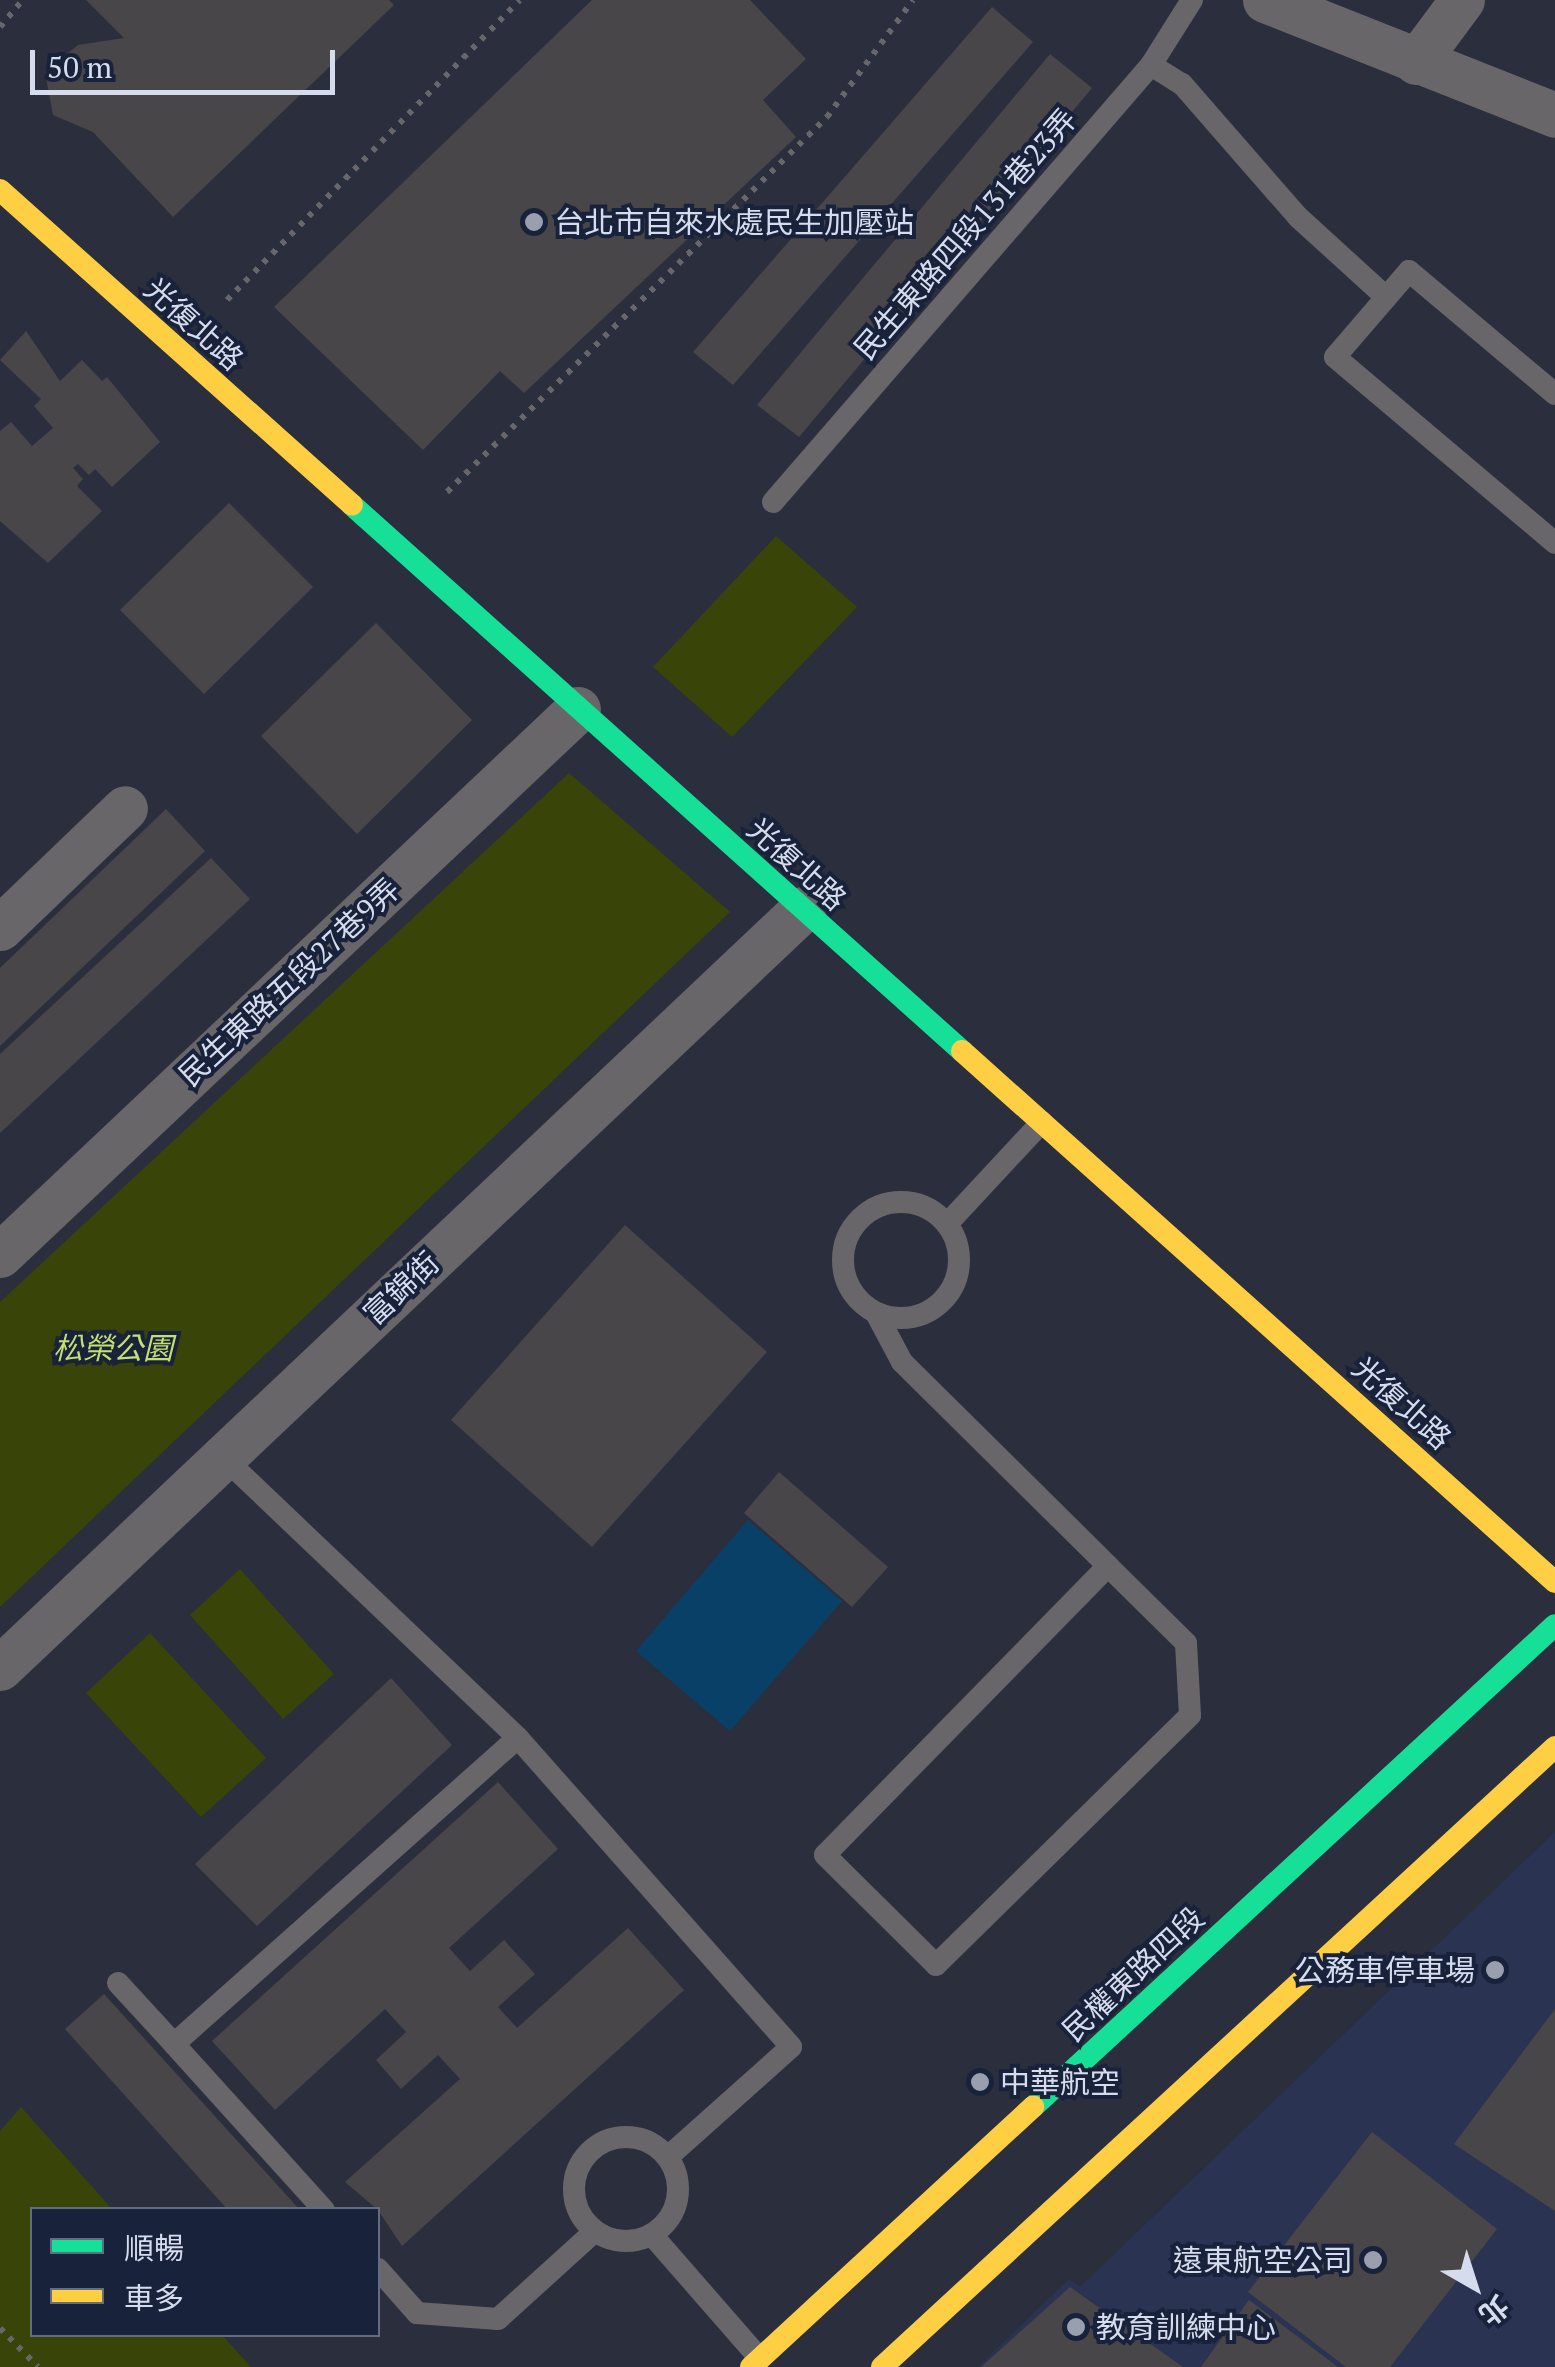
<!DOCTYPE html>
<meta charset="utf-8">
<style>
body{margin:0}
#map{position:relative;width:1555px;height:2367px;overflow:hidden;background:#2b2f3d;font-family:"PT Serif","Noto Sans TC",serif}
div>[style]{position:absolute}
.built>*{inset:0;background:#2a3452}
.green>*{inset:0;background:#384408}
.water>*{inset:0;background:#084067}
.building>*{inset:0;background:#484648}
.path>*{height:6px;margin-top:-3px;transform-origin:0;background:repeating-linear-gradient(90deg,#66666b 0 5px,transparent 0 13px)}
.lane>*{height:22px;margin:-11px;padding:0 11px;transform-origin:11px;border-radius:11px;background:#696669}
.lane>.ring{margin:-11px;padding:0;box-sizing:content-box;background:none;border:22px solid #696669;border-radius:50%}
.street>*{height:45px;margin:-22.5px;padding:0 22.5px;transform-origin:22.5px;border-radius:22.5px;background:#696669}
.fast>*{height:22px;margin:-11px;padding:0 11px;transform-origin:11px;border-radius:11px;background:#16e098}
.slow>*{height:22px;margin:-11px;padding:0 11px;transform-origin:11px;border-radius:11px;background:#ffcf43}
.dots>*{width:28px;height:28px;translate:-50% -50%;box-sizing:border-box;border:5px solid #19223b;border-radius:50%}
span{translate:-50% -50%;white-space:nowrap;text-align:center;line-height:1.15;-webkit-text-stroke:8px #19223b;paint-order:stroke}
.poi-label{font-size:30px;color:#d5dced}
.left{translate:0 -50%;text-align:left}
.right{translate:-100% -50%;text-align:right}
.street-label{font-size:30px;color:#d5dced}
.park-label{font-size:30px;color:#c5df6f;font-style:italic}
.legend{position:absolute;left:30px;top:2207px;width:350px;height:130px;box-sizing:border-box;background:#19223b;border:2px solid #646c82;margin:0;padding:12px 18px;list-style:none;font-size:30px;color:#d5dced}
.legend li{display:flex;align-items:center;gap:20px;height:50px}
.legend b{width:50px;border:2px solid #646c82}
.north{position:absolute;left:1425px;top:2237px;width:100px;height:100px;-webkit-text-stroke:8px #19223b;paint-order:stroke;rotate:141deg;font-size:28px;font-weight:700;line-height:40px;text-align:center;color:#d5dced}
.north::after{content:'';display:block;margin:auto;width:35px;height:45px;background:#d5dced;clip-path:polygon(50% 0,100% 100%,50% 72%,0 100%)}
.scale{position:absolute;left:30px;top:50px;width:305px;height:45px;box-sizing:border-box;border:5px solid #d5dced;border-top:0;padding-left:12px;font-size:30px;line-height:35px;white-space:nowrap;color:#d5dced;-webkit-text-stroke:8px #19223b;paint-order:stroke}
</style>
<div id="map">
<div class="built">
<i style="clip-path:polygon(1555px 1832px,1555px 2367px,978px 2367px,1069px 2279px,1080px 2287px)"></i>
</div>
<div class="green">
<i style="clip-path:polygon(776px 536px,857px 607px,732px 737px,653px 667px)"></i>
<i style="clip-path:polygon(569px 773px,730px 912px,0 1607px,0 1302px)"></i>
<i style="clip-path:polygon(240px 1569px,334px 1674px,283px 1719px,190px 1615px)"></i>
<i style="clip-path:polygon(150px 1633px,266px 1758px,201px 1817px,86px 1693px)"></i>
<i style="clip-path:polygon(21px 2107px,112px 2209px,32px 2210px,32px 2334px,222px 2335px,251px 2367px,0 2367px,0 2131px)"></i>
</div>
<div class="water">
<i style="clip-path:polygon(748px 1520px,842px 1601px,730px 1731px,636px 1651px)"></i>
</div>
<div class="building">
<i style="clip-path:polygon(86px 0,389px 0,394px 5px,173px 217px,93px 132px,53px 115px,45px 72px,78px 45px,124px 38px)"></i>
<i style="clip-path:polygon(592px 0,750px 0,806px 59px,763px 100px,796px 137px,524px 393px,500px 371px,423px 450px,274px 307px)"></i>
<i style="clip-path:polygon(992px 7px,1033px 42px,733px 385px,693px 352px)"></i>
<i style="clip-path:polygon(1050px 54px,1092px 88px,799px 437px,757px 405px)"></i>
<i style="clip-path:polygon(26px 331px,60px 381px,82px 360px,102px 381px,107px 377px,160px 442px,112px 487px,95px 469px,89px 475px,78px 464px,73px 468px,83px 479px,77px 486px,102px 511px,48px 563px,0 521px,0 431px,11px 422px,32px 446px,53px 428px,34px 406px,41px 399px,0 360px)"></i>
<i style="clip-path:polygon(229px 503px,313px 587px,204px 694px,120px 610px)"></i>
<i style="clip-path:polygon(376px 623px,472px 720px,357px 834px,261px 736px)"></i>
<i style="clip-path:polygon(166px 809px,205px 851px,0 1046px,0 968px)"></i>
<i style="clip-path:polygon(211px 858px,250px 899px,0 1133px,0 1054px)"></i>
<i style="clip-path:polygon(625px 1225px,767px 1352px,592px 1547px,451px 1420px)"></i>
<i style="clip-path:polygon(779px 1472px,888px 1567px,852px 1607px,744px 1513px)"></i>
<i style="clip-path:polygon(391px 1678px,452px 1745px,257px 1926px,195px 1864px)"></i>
<i style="clip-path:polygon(498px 1782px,558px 1849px,449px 1948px,470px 1971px,504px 1940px,535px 1974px,498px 2007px,517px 2028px,628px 1928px,684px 1990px,402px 2246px,378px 2210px,345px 2182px,460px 2079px,438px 2055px,401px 2089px,376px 2060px,406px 2032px,385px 2009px,275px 2110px,212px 2041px)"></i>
<i style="clip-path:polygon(104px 1994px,300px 2210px,228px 2210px,65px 2029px)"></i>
<i style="clip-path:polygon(1555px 2009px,1555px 2211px,1454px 2144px)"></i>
<i style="clip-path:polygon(1372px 2132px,1497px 2229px,1390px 2367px,1346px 2367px,1248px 2292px)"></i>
<i style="clip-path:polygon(1070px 2287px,1183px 2367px,981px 2367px)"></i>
<i style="clip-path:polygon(1249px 2300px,1338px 2367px,1201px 2367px)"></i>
</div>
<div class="path">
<i style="left:0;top:27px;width:35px;rotate:-50deg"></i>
<i style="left:227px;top:300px;width:419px;rotate:-45.7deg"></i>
<i style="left:447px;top:492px;width:534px;rotate:-44.62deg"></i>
<i style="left:827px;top:117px;width:145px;rotate:-53.7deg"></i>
<i style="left:0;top:2328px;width:54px;rotate:45.7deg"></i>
</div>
<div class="lane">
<i style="left:1151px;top:65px;width:36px;rotate:32deg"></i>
<i style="left:1182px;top:84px;width:176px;rotate:48.9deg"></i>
<i style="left:1298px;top:217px;width:119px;rotate:42.3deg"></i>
<i style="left:1555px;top:394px;width:191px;rotate:-139.9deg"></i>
<i style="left:1409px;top:271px;width:113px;rotate:130.7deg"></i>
<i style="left:1335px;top:357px;width:288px;rotate:40.2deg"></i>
<i style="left:773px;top:502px;width:578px;rotate:-49.14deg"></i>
<i style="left:1151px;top:65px;width:77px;rotate:-57.8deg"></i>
<i class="ring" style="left:843px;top:1202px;width:94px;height:94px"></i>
<i style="left:948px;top:1223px;width:138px;rotate:-47.1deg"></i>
<i style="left:876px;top:1313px;width:55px;rotate:62deg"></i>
<i style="left:902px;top:1362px;width:290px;rotate:44.7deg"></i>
<i style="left:1108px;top:1566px;width:404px;rotate:134.4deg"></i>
<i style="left:825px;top:1855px;width:156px;rotate:44.7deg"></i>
<i style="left:936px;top:1965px;width:356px;rotate:-44.5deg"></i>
<i style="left:1190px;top:1715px;width:72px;rotate:-93.2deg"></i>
<i style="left:1186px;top:1643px;width:110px;rotate:-135.4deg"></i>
<i style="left:223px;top:1457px;width:407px;rotate:43.6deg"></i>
<i style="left:518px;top:1738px;width:412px;rotate:48.5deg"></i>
<i style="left:791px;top:2047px;width:164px;rotate:138.2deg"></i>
<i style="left:118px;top:1983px;width:83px;rotate:47.4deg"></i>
<i class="ring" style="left:574px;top:2137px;width:82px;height:82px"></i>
<i style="left:324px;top:2210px;width:224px;rotate:-132.1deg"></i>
<i style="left:174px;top:2044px;width:460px;rotate:-41.7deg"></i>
<i style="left:652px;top:2235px;width:164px;rotate:48.9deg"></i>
<i style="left:378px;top:2269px;width:59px;rotate:48.4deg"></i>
<i style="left:417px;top:2313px;width:81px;rotate:4.2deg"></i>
<i style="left:498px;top:2319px;width:130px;rotate:-42.2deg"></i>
</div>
<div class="street">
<i style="left:1265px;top:0;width:312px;rotate:21.6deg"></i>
<i style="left:1416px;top:62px;width:77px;rotate:-53.4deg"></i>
<i style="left:0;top:928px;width:173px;rotate:-43.8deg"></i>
<i style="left:0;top:1255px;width:795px;rotate:-43.37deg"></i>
<i style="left:0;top:1668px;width:1105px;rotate:-43.39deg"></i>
</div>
<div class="fast">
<i style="left:352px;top:505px;width:819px;rotate:41.83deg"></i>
<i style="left:1033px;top:2107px;width:710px;rotate:-42.72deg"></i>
</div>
<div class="slow">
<i style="left:0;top:190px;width:472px;rotate:41.8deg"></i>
<i style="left:962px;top:1051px;width:796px;rotate:41.84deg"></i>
<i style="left:751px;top:2367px;width:384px;rotate:-42.7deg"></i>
<i style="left:882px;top:2367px;width:915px;rotate:-42.65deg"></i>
</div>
<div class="dots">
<i style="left:534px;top:222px;background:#9a9faf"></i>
<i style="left:1495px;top:1970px;background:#9a9faf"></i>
<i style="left:980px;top:2082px;background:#9a9faf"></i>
<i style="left:1373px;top:2260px;background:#9a9faf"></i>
<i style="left:1076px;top:2327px;background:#9a9faf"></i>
</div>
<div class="poi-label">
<span class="left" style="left:554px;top:222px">台北市自來水處民生加壓站</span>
<span class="right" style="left:1475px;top:1970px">公務車停車場</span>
<span class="left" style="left:1000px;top:2082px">中華航空</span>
<span class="right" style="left:1353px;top:2260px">遠東航空公司</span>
<span class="left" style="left:1096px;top:2327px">教育訓練中心</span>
</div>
<div class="street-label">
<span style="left:965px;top:234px;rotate:-49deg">民生東路四段131巷23弄</span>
<span style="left:194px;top:324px;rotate:42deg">光復北路</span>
<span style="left:797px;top:864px;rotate:42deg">光復北路</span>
<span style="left:289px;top:982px;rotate:-43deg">民生東路五段27巷9弄</span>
<span style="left:401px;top:1288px;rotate:-43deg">富錦街</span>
<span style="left:1402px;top:1403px;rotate:42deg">光復北路</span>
<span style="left:1133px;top:1974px;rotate:-43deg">民權東路四段</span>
</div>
<div class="park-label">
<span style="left:113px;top:1348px">松榮公園</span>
</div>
<ul class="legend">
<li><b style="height:12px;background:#16e098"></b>順暢</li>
<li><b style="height:12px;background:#ffcf43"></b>車多</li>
</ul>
<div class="north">北</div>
<div class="scale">50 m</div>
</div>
